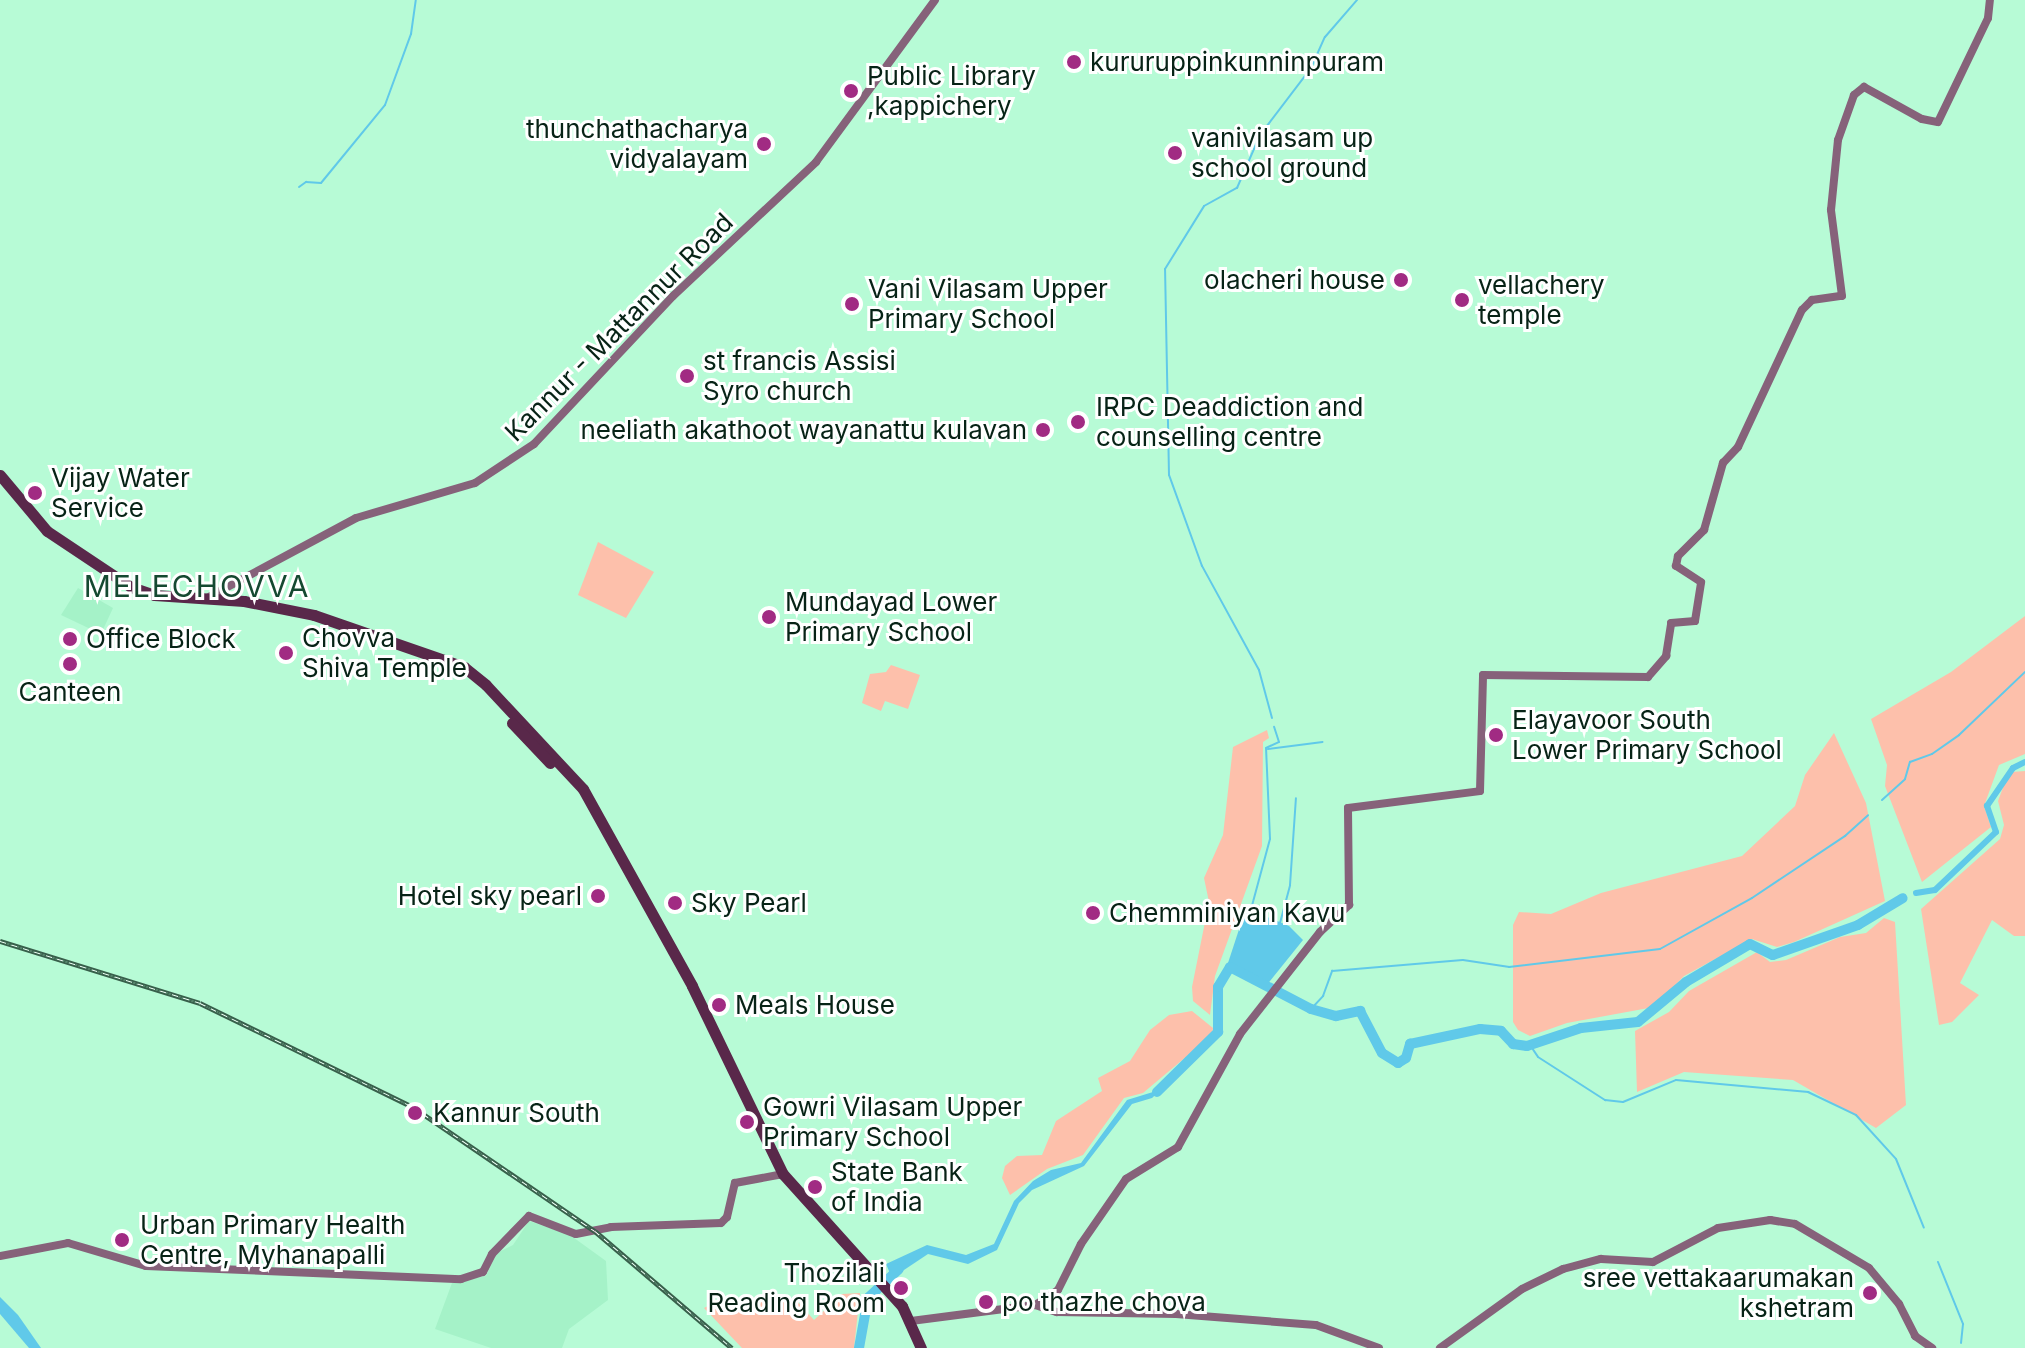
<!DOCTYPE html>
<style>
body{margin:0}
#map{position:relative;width:2025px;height:1348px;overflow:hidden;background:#b7fbd6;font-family:Inter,sans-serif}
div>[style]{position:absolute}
.built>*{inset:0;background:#a5f2c8}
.green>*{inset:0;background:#fdc0ab}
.water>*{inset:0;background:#60c9e9}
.stream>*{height:2px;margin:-1px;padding:0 1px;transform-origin:1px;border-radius:1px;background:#60c9e9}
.canal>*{height:6px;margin:-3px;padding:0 3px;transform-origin:3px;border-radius:3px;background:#60c9e9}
.river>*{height:10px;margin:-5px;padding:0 5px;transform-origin:5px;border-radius:5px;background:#60c9e9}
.secondary>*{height:8px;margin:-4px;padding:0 4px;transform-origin:4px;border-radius:4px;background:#86627a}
.highway>*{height:11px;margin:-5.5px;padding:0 5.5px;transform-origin:5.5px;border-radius:5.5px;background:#59284a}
.rail>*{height:5px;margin-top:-2.5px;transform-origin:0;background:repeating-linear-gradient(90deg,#fff 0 6px,#385f4b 0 12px);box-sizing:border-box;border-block:2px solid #385f4b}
.dots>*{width:22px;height:22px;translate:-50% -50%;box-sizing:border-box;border:4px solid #fff;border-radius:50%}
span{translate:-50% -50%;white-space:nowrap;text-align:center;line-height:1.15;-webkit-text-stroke:6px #fff;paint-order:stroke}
.poi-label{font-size:26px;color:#072316}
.left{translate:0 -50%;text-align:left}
.right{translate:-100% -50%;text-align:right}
.street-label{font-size:26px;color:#072316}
.quarter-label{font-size:30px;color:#154931;letter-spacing:2px}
</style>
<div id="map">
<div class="built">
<i style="clip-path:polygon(78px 588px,113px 608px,101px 634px,61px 615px)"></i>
<i style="clip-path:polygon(529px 1221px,570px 1235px,606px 1261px,608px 1300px,569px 1329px,562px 1348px,491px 1348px,435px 1329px,452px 1283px,486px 1276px,497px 1253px,513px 1245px)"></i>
</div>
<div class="green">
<i style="clip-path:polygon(598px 542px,654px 572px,626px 618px,578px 595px)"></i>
<i style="clip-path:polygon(2025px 616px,2025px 754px,1999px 765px,1984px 806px,1991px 827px,1922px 882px,1885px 786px,1887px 765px,1871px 719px,1951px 672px)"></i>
<i style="clip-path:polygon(891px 665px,920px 675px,908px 709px,885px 701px,881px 711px,862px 703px,870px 674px,886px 672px)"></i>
<i style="clip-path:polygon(1267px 730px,1269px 738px,1263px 742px,1262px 846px,1215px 976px,1210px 1015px,1193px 1001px,1192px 987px,1209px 902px,1204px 878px,1223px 835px,1233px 747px)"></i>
<i style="clip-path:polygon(1834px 733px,1866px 803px,1885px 901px,1794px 942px,1777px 947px,1752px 939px,1684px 976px,1654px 1007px,1567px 1023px,1530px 1036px,1518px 1030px,1513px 1022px,1513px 925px,1519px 912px,1551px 914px,1601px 893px,1742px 856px,1795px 806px,1805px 775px)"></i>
<i style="clip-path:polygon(2025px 771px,2025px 936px,2014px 936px,1992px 920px,1960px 983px,1979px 995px,1952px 1022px,1939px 1025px,1921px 909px,2000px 839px,2004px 825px,1998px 801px,2004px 785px,2012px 772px)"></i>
<i style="clip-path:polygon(1884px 918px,1895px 922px,1906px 1105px,1876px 1128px,1793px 1080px,1684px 1072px,1637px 1092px,1635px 1031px,1669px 1012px,1689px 991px,1757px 952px,1770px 962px,1786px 960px,1840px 937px,1866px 933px)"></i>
<i style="clip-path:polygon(1192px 1011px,1213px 1028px,1212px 1035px,1143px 1093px,1124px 1098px,1083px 1155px,1047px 1169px,1010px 1195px,1002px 1178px,1005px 1166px,1017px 1156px,1042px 1155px,1056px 1121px,1102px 1091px,1098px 1078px,1130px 1061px,1150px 1030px,1169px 1015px)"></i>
<i style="clip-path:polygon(860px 1293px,854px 1348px,742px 1348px,704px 1308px,720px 1300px,781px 1296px,797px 1301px,814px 1320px,842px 1294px)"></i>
</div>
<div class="water">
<i style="clip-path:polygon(1246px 908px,1289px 926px,1303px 940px,1266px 986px,1228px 963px)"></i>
<i style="clip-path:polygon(1186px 1057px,1193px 1060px,1152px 1098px,1132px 1104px,1084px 1166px,1032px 1190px,1019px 1203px,997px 1250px,968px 1264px,928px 1254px,892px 1278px,886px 1264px,927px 1245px,966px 1255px,994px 1244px,1014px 1201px,1033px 1181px,1051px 1170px,1081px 1163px,1127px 1100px,1153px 1092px)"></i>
<i style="clip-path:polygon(0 1297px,18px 1315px,41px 1348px,29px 1348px,0 1314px)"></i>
</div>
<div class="stream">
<i style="left:299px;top:187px;width:9px;rotate:-36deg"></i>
<i style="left:306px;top:182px;width:15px;rotate:4deg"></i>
<i style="left:321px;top:183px;width:101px;rotate:-50.6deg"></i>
<i style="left:385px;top:105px;width:76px;rotate:-69.9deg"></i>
<i style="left:411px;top:34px;width:34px;rotate:-82deg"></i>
<i style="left:1272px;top:718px;width:50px;rotate:-105.2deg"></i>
<i style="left:1259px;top:670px;width:119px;rotate:-118.7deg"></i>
<i style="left:1202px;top:566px;width:97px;rotate:-109.9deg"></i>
<i style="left:1169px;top:475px;width:206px;rotate:-91.1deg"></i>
<i style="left:1165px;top:269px;width:74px;rotate:-58.2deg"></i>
<i style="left:1204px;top:206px;width:38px;rotate:-29deg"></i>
<i style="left:1237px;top:188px;width:58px;rotate:-66.5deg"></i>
<i style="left:1260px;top:135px;width:84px;rotate:-52.7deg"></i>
<i style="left:1311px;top:68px;width:34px;rotate:-66deg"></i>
<i style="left:1325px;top:37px;width:49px;rotate:-49.1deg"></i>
<i style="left:1266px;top:748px;width:14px;rotate:-25deg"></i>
<i style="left:1279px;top:742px;width:16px;rotate:-108deg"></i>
<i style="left:1268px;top:749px;width:55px;rotate:-7.3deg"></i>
<i style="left:1882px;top:800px;width:31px;rotate:-42deg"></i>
<i style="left:1905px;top:779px;width:18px;rotate:-74deg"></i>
<i style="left:1910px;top:762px;width:23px;rotate:-20deg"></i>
<i style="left:1932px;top:754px;width:33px;rotate:-35deg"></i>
<i style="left:1959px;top:735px;width:91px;rotate:-43.7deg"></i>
<i style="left:1250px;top:913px;width:77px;rotate:-74.9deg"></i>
<i style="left:1270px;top:839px;width:90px;rotate:-92.5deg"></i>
<i style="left:1280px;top:923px;width:39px;rotate:-75deg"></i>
<i style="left:1290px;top:885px;width:87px;rotate:-86.1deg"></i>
<i style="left:1311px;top:1009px;width:18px;rotate:-47deg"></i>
<i style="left:1323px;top:996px;width:27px;rotate:-70deg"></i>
<i style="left:1332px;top:971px;width:131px;rotate:-4.8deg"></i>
<i style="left:1463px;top:960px;width:47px;rotate:8.7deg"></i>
<i style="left:1509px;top:967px;width:152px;rotate:-6.8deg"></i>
<i style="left:1660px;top:949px;width:105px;rotate:-29deg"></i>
<i style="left:1752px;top:898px;width:112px;rotate:-33.7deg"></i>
<i style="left:1845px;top:836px;width:31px;rotate:-42deg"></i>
<i style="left:1530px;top:1045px;width:14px;rotate:56deg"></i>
<i style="left:1538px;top:1057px;width:80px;rotate:32.7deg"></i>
<i style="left:1605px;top:1100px;width:18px;rotate:6deg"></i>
<i style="left:1623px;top:1102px;width:57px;rotate:-22.5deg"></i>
<i style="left:1676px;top:1080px;width:133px;rotate:5.2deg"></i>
<i style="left:1808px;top:1092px;width:53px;rotate:25.6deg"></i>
<i style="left:1856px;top:1115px;width:59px;rotate:47.7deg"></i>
<i style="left:1896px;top:1159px;width:74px;rotate:67.9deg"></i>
<i style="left:1938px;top:1262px;width:67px;rotate:68deg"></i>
<i style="left:1963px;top:1324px;width:19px;rotate:96deg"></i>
</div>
<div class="canal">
<i style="left:1916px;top:893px;width:19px;rotate:-9deg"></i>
<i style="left:1935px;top:890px;width:84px;rotate:-43.6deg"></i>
<i style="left:1996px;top:832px;width:28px;rotate:-109deg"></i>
<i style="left:1987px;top:806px;width:46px;rotate:-55.6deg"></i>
<i style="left:2013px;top:768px;width:13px;rotate:-27deg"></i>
</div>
<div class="river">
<i style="left:1157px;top:1092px;width:86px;rotate:-44.5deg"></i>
<i style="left:1218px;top:1032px;width:45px;rotate:-90deg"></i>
<i style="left:1218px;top:987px;width:23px;rotate:-59deg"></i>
<i style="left:1230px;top:967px;width:91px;rotate:27.4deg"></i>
<i style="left:1311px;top:1009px;width:26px;rotate:16deg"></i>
<i style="left:1336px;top:1016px;width:25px;rotate:-12deg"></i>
<i style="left:1360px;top:1011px;width:47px;rotate:62.4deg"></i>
<i style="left:1382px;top:1053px;width:19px;rotate:32deg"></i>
<i style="left:1398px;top:1063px;width:9px;rotate:-32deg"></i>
<i style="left:1406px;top:1058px;width:15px;rotate:-74deg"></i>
<i style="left:1410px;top:1044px;width:72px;rotate:-12.1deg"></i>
<i style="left:1480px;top:1029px;width:21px;rotate:5deg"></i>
<i style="left:1501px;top:1031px;width:18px;rotate:47deg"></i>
<i style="left:1513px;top:1044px;width:14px;rotate:8deg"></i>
<i style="left:1527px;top:1046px;width:57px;rotate:-18.4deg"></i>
<i style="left:1581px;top:1028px;width:57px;rotate:-6deg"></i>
<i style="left:1638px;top:1022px;width:62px;rotate:-39.8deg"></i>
<i style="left:1686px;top:982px;width:74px;rotate:-30.7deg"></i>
<i style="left:1750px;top:944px;width:25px;rotate:26deg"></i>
<i style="left:1773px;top:955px;width:90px;rotate:-19.4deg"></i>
<i style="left:1858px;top:925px;width:52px;rotate:-31deg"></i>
<i style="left:859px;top:1348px;width:51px;rotate:-79.8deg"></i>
<i style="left:868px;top:1298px;width:42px;rotate:-43.1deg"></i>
</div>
<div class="secondary">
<i style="left:207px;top:598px;width:169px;rotate:-28.2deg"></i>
<i style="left:356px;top:518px;width:124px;rotate:-16.4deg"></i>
<i style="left:475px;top:483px;width:71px;rotate:-33.5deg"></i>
<i style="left:534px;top:444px;width:203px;rotate:-46.8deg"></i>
<i style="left:673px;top:296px;width:196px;rotate:-43.1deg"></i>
<i style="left:816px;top:162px;width:201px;rotate:-53.7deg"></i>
<i style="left:0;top:1256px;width:69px;rotate:-10.8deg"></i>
<i style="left:68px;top:1243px;width:81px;rotate:16.4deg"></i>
<i style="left:146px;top:1266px;width:315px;rotate:2.4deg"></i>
<i style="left:461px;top:1279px;width:23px;rotate:-18deg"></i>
<i style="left:483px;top:1272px;width:20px;rotate:-63deg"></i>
<i style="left:492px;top:1254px;width:53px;rotate:-45.8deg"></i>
<i style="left:529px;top:1216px;width:50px;rotate:21deg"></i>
<i style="left:576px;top:1234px;width:36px;rotate:-11deg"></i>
<i style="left:611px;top:1227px;width:110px;rotate:-2.1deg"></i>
<i style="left:721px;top:1223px;width:8px;rotate:-45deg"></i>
<i style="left:727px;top:1217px;width:35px;rotate:-77deg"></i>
<i style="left:735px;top:1183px;width:49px;rotate:-10.6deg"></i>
<i style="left:1035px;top:1305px;width:27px;rotate:-33deg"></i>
<i style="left:1058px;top:1290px;width:51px;rotate:-63.4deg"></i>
<i style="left:1081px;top:1244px;width:79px;rotate:-55.3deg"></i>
<i style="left:1126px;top:1179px;width:61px;rotate:-31.6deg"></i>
<i style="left:1178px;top:1147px;width:129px;rotate:-61.2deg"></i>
<i style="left:1240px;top:1034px;width:130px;rotate:-51.9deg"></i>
<i style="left:1320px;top:932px;width:40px;rotate:-43deg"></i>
<i style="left:1349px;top:905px;width:97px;rotate:-90.6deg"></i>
<i style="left:1348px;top:808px;width:133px;rotate:-7.3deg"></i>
<i style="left:1480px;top:791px;width:116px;rotate:-88.5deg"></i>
<i style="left:1483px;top:675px;width:165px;rotate:0.7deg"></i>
<i style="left:1648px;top:677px;width:28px;rotate:-49deg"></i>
<i style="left:1666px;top:656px;width:33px;rotate:-81deg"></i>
<i style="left:1671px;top:623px;width:24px;rotate:-5deg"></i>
<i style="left:1695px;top:621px;width:39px;rotate:-81deg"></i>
<i style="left:1701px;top:582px;width:30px;rotate:-147deg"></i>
<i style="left:1676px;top:566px;width:10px;rotate:-79deg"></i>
<i style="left:1678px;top:556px;width:37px;rotate:-45deg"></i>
<i style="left:1704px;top:530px;width:70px;rotate:-74.2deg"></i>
<i style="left:1723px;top:463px;width:22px;rotate:-47deg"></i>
<i style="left:1738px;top:447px;width:151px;rotate:-65deg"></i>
<i style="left:1802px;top:310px;width:14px;rotate:-45deg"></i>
<i style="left:1812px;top:300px;width:30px;rotate:-8deg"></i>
<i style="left:1842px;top:296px;width:87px;rotate:-97.3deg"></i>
<i style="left:1831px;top:210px;width:70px;rotate:-84.3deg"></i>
<i style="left:1838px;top:140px;width:48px;rotate:-70.4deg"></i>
<i style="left:1854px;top:95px;width:13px;rotate:-39deg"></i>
<i style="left:1864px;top:87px;width:66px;rotate:28.9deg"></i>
<i style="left:1922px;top:119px;width:16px;rotate:11deg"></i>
<i style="left:1938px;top:122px;width:115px;rotate:-64.3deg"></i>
<i style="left:1988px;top:18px;width:18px;rotate:-84deg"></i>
<i style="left:911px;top:1321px;width:125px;rotate:-7.4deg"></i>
<i style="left:1035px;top:1305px;width:23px;rotate:18deg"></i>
<i style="left:1057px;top:1312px;width:119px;rotate:1deg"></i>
<i style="left:1176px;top:1314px;width:140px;rotate:4.5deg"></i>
<i style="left:1316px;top:1325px;width:67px;rotate:20.1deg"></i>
<i style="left:1440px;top:1348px;width:101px;rotate:-35.7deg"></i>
<i style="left:1522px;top:1289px;width:46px;rotate:-26deg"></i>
<i style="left:1563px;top:1269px;width:39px;rotate:-15deg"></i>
<i style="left:1601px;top:1259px;width:52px;rotate:3.3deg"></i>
<i style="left:1653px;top:1262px;width:73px;rotate:-27.6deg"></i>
<i style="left:1718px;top:1228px;width:53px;rotate:-8.7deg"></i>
<i style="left:1770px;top:1220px;width:25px;rotate:9deg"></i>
<i style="left:1795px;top:1224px;width:86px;rotate:30.7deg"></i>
<i style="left:1869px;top:1268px;width:47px;rotate:50.2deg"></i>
<i style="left:1899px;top:1304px;width:36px;rotate:63deg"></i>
<i style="left:1915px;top:1336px;width:21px;rotate:35deg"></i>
</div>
<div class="highway">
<i style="left:0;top:475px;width:73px;rotate:50deg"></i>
<i style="left:47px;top:531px;width:101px;rotate:33.7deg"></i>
<i style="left:131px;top:587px;width:24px;rotate:19deg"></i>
<i style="left:154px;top:595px;width:90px;rotate:3.8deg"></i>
<i style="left:244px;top:601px;width:71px;rotate:11.3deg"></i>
<i style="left:314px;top:615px;width:159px;rotate:19.1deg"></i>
<i style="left:464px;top:667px;width:28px;rotate:39deg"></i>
<i style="left:486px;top:685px;width:142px;rotate:47deg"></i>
<i style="left:583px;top:789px;width:225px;rotate:61deg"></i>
<i style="left:692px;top:986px;width:209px;rotate:64.2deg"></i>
<i style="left:783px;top:1174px;width:178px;rotate:48deg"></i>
<i style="left:902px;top:1306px;width:46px;rotate:65.7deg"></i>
<i style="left:512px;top:723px;width:55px;rotate:46.5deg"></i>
</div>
<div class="rail">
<i style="left:0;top:941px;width:209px;rotate:17.2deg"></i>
<i style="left:200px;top:1003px;width:237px;rotate:26deg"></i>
<i style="left:413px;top:1107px;width:220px;rotate:34.3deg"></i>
<i style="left:595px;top:1231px;width:180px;rotate:40.5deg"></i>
</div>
<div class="dots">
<i style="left:1074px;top:62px;background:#a12b83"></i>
<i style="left:851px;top:91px;background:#a12b83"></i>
<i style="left:764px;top:144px;background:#a12b83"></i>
<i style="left:1175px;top:153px;background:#a12b83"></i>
<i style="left:1401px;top:280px;background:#a12b83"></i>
<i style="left:1462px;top:300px;background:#a12b83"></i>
<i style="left:852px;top:304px;background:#a12b83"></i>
<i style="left:687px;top:376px;background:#a12b83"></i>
<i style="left:1078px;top:422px;background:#a12b83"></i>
<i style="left:1043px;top:430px;background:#a12b83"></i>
<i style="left:35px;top:493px;background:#a12b83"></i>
<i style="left:769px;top:617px;background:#a12b83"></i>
<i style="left:70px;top:639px;background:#a12b83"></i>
<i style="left:286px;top:653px;background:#a12b83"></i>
<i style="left:70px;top:664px;background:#a12b83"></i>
<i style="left:1496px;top:735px;background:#a12b83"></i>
<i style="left:598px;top:896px;background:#a12b83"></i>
<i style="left:675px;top:903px;background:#a12b83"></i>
<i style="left:1093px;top:913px;background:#a12b83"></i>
<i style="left:719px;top:1005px;background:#a12b83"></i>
<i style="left:415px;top:1113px;background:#a12b83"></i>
<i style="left:747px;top:1122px;background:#a12b83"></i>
<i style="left:815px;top:1187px;background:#a12b83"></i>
<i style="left:122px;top:1240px;background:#a12b83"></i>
<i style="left:901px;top:1288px;background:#a12b83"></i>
<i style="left:1870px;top:1293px;background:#a12b83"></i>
<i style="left:986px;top:1302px;background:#a12b83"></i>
</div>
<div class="poi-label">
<span class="left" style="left:1090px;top:62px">kururuppinkunninpuram</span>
<span class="left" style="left:867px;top:91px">Public Library<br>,kappichery</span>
<span class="right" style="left:748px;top:144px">thunchathacharya<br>vidyalayam</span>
<span class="left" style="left:1191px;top:153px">vanivilasam up<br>school ground</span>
<span class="right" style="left:1385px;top:280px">olacheri house</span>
<span class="left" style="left:1478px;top:300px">vellachery<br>temple</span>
<span class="left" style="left:868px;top:304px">Vani Vilasam Upper<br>Primary School</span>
<span class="left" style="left:703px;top:376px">st francis Assisi<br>Syro church</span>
<span class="left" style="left:1096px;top:422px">IRPC Deaddiction and<br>counselling centre</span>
<span class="right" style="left:1027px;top:430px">neeliath akathoot wayanattu kulavan</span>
<span class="left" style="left:51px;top:493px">Vijay Water<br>Service</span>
<span class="left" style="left:785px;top:617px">Mundayad Lower<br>Primary School</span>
<span class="left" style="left:302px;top:653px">Chovva<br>Shiva Temple</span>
<span class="left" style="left:86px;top:639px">Office Block</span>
<span style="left:70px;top:692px">Canteen</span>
<span class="left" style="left:1512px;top:735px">Elayavoor South<br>Lower Primary School</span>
<span class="right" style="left:582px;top:896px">Hotel sky pearl</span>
<span class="left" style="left:691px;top:903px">Sky Pearl</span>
<span class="left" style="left:1109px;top:913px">Chemminiyan Kavu</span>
<span class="left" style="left:735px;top:1005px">Meals House</span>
<span class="left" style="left:763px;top:1122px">Gowri Vilasam Upper<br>Primary School</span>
<span class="left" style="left:433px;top:1113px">Kannur South</span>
<span class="left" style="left:831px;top:1187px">State Bank<br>of India</span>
<span class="left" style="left:140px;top:1240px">Urban Primary Health<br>Centre, Myhanapalli</span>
<span class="right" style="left:885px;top:1288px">Thozilali<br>Reading Room</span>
<span class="right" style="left:1854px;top:1293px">sree vettakaarumakan<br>kshetram</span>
<span class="left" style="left:1002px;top:1302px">po thazhe chova</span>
</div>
<div class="street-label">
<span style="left:619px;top:327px;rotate:-45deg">Kannur - Mattannur Road</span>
</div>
<div class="quarter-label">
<span style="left:197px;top:586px">MELECHOVVA</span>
</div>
</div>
